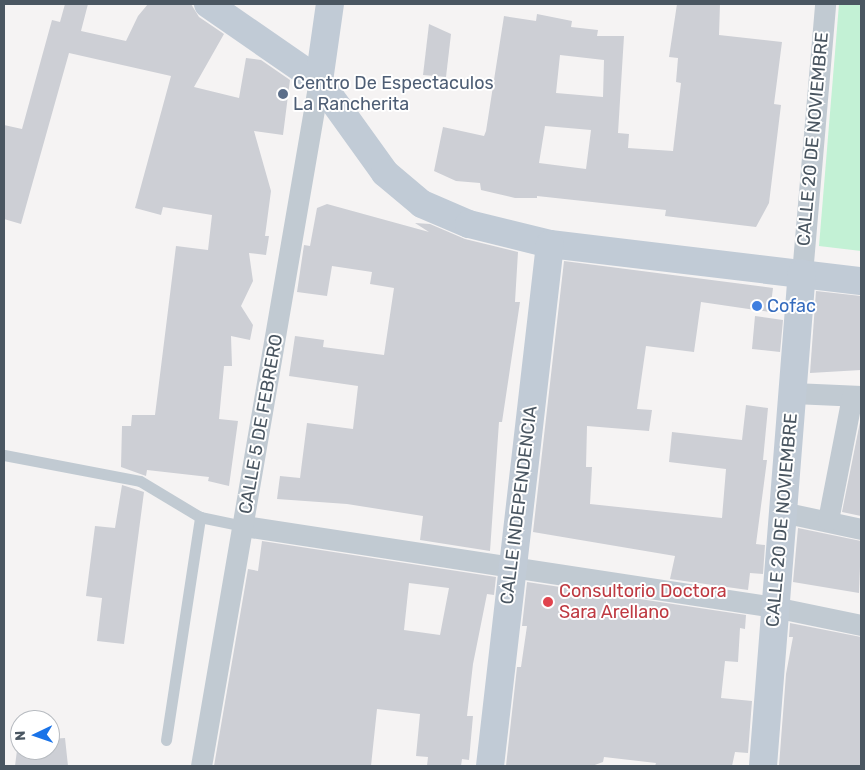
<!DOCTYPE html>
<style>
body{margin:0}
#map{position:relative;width:865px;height:770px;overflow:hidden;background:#f5f3f3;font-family:Rubik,sans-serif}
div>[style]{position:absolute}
.green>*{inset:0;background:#c3f1d5}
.building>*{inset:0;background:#cdcfd5}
.lane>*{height:11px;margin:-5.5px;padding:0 5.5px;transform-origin:5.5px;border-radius:5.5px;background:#c1cad2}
.street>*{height:21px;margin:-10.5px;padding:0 10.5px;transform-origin:10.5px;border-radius:10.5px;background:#c1cad2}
.secondary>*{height:28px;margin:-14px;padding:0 14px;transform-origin:14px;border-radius:14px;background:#c1cbd6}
.dots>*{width:14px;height:14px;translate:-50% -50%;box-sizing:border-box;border:2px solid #fff;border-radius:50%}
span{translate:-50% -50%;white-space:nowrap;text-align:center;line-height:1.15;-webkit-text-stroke:4px #fff;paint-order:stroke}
.service-label{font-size:18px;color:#4e5e75}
.left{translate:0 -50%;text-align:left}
.street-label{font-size:18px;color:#4a5661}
.shop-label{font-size:18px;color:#366cbe}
.health-label{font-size:18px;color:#be3a42}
.frame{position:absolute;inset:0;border:5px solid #4a5661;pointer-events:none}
.north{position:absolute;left:10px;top:710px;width:50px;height:50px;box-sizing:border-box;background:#fff;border:1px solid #b7bbc0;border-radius:50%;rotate:267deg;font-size:14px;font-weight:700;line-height:20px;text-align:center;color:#4a5661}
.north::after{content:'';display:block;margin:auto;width:18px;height:22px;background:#1a73e8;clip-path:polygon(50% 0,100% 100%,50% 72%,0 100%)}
</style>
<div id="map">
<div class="green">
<i style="clip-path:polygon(839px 4px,861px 4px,861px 251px,819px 246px)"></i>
</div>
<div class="building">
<i style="clip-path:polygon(65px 4px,88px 4px,81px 31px,126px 41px,138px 16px,148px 4px,191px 4px,199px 17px,224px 34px,194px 87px,239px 98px,246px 58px,261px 60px,290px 80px,283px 135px,254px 131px,271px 191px,265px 236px,269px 236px,266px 255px,249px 253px,253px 281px,241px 306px,253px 325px,250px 340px,231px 336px,232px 366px,224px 366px,219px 419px,238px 421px,229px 486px,208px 481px,209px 477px,147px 470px,146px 476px,121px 467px,122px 426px,131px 426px,132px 415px,155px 415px,176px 246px,208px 250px,212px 215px,163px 207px,161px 215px,135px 208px,171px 76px,69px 53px,21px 224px,4px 219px,4px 125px,22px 129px,52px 20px,60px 22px)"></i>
<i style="clip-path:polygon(evenodd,677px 4px,720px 4px,719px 35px,782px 42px,774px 104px,781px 105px,769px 203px,756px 227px,665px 216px,666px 210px,537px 196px,537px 198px,515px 198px,481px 190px,480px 183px,456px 181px,434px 171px,443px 127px,484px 136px,486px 131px,504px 16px,536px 21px,537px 14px,572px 21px,571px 27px,598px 30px,597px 36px,624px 36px,618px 133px,629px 134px,628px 148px,673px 151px,681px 83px,676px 82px,678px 58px,669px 57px,677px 4px,560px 55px,604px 60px,603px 97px,556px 93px,560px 55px,677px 4px,545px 126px,591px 130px,586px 169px,539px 163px,545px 126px)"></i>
<i style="clip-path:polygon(429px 24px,451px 34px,446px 77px,423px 75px)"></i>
<i style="clip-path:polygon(327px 204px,429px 232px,415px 223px,430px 224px,465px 239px,518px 252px,515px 302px,520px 302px,502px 422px,499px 422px,490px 551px,420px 540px,423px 516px,347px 504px,277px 499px,280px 476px,300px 478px,307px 423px,353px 429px,358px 386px,289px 376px,295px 336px,324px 340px,323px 347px,384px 355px,394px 288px,370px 284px,372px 272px,332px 266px,327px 296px,297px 292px,304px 245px,310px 246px,317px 208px)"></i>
<i style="clip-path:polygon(564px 261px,773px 288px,770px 312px,701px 302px,694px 352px,646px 346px,637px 409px,652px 410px,649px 431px,587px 426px,586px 467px,592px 467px,590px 504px,722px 518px,726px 469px,669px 462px,672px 432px,742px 440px,746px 405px,768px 408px,763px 460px,767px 460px,756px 544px,765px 545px,763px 574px,750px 573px,748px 590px,670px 579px,675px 556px,533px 532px)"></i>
<i style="clip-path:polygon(816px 291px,861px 296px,861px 370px,810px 373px)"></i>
<i style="clip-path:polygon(755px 316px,783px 320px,780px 352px,752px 349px)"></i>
<i style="clip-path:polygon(860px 422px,861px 422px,861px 516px,842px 512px)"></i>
<i style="clip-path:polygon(122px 485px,144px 492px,124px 644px,97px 641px,102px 598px,86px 596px,95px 526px,115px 528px)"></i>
<i style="clip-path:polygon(798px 528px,861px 541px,859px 593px,793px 582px)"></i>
<i style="clip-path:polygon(evenodd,262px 541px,496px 577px,494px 595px,487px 594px,473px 664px,467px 716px,473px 716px,469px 760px,462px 759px,461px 766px,427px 766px,428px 757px,416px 756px,420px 714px,377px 709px,371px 766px,214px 766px,248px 569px,258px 571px,262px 541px,409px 583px,449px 588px,440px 635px,404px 630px,409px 583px)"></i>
<i style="clip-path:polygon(527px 582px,746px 615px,745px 629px,740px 628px,738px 662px,725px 661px,721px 698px,752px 701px,748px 753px,735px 752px,732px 766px,655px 766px,656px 763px,604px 757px,603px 762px,592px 766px,506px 766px,517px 667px,521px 667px,527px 626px,522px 626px)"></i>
<i style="clip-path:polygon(790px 623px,861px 637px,861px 766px,779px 766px,786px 674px,793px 637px,789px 637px)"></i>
<i style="clip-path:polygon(65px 738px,68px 766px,15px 766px,18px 742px,20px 750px,50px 750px,50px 739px)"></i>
</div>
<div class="lane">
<i style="left:4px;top:455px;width:138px;rotate:10.8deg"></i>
<i style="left:140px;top:481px;width:70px;rotate:31deg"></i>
<i style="left:200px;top:517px;width:45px;rotate:11.6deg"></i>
<i style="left:166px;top:740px;width:226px;rotate:-81.3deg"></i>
</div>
<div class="street">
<i style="left:802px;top:274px;width:271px;rotate:-85.1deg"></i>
<i style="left:793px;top:393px;width:68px;rotate:2.5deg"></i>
<i style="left:782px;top:512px;width:81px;rotate:12.1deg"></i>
<i style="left:828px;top:520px;width:126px;rotate:-79deg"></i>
<i style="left:244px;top:526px;width:536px;rotate:8.69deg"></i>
<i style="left:774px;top:607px;width:89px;rotate:11.7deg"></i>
<i style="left:201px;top:766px;width:695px;rotate:-80.23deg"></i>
</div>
<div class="secondary">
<i style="left:208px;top:4px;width:135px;rotate:34.7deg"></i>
<i style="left:319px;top:81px;width:113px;rotate:54.3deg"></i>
<i style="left:385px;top:173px;width:48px;rotate:40deg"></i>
<i style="left:422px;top:204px;width:51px;rotate:23.1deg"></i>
<i style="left:469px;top:224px;width:83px;rotate:13.9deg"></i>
<i style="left:550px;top:244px;width:313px;rotate:6.8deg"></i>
<i style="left:319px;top:81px;width:78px;rotate:-81.9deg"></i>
<i style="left:490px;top:766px;width:525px;rotate:-83.44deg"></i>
<i style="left:763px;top:766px;width:494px;rotate:-85.5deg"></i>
</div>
<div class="dots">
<i style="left:283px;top:94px;background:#5c6f8a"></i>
<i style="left:757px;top:306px;background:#3f7fe0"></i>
<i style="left:548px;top:602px;background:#e0444e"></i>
</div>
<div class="service-label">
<span class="left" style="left:293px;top:94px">Centro De Espectaculos<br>La Rancherita</span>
</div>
<div class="street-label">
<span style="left:813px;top:139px;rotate:-85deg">CALLE 20 DE NOVIEMBRE</span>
<span style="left:261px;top:424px;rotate:-80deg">CALLE 5 DE FEBRERO</span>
<span style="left:519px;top:505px;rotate:-83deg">CALLE INDEPENDENCIA</span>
<span style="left:782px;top:520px;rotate:-85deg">CALLE 20 DE NOVIEMBRE</span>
</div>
<div class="shop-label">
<span class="left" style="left:767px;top:306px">Cofac</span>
</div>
<div class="health-label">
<span class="left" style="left:559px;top:602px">Consultorio Doctora<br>Sara Arellano</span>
</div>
<div class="frame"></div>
<div class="north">N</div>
</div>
